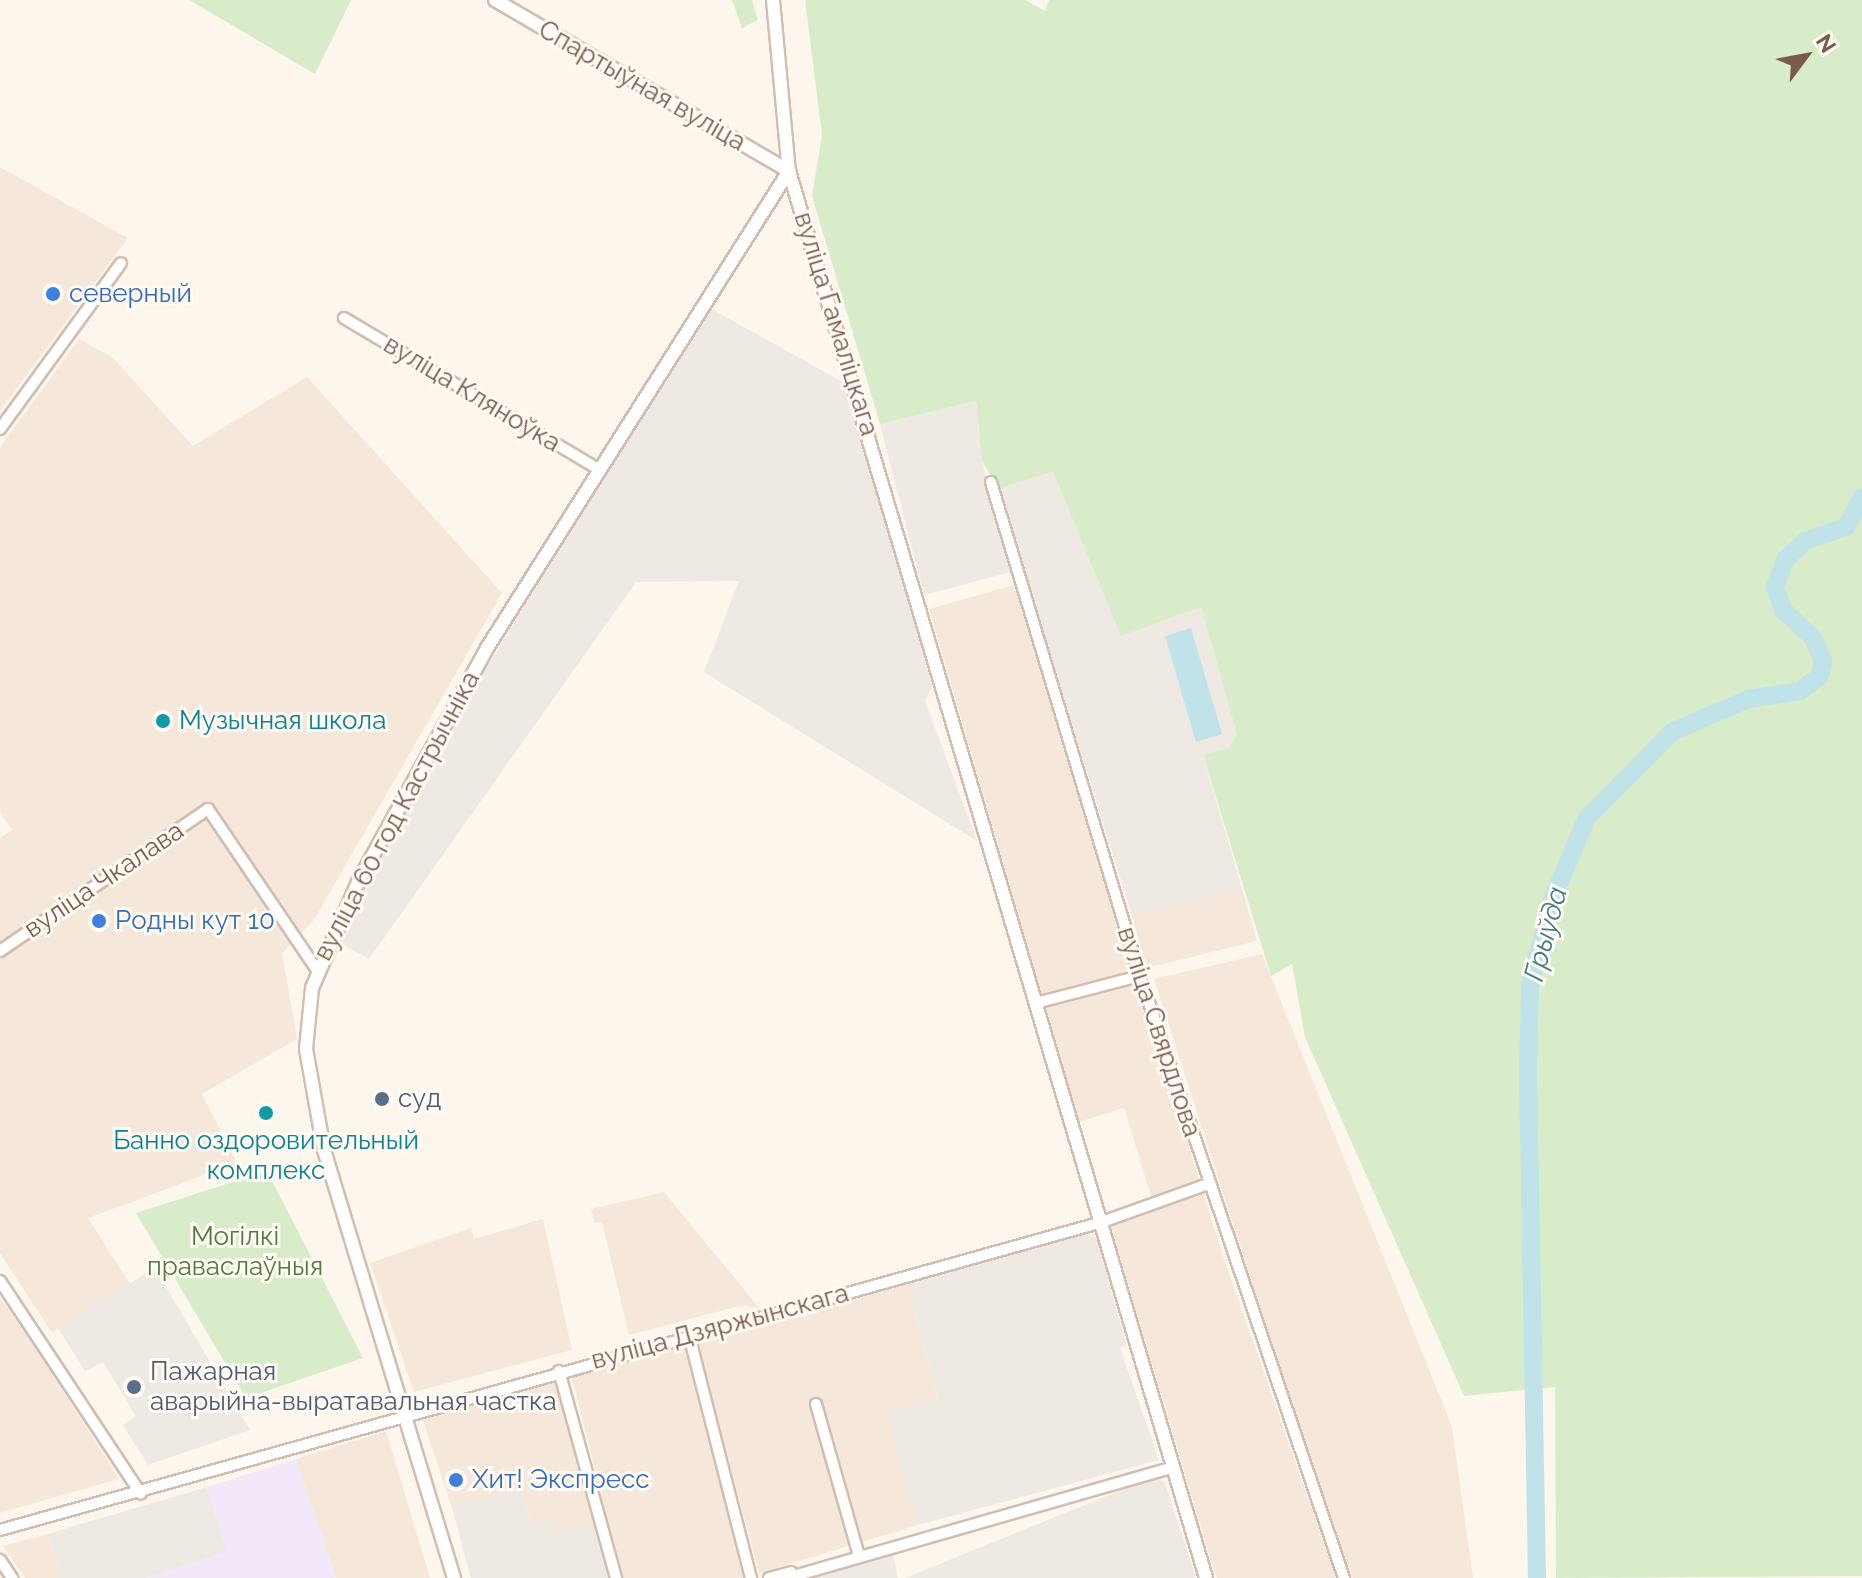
<!DOCTYPE html>
<meta charset="utf-8">
<style>
body{margin:0}
#map{position:relative;width:1862px;height:1578px;overflow:hidden;background:#fdf6ec;font-family:Raleway,sans-serif}
div>[style]{position:absolute}
.residential>*{inset:0;background:#f5e8da}
.industrial>*{inset:0;background:#efe9e4}
.education>*{inset:0;background:#f3e8fa}
.green>*{inset:0;background:#d8ecc9}
.water>*{inset:0;background:#bfe3e8}
.river>*{height:18px;margin:-9px;padding:0 9px;transform-origin:9px;border-radius:9px;background:#bfe3e8}
.roads{filter:drop-shadow(2px 0 #d1beb0) drop-shadow(-2px 0 #d1beb0) drop-shadow(0 2px #d1beb0) drop-shadow(0 -2px #d1beb0)}
.minor>*{height:10px;margin:-5px;padding:0 5px;transform-origin:5px;border-radius:5px;background:#fff}
.tertiary>*{height:12px;margin:-6px;padding:0 6px;transform-origin:6px;border-radius:6px;background:#fff}
.dots>*{width:22px;height:22px;translate:-50% -50%;box-sizing:border-box;border:4px solid #fffaf3;border-radius:50%}
span{translate:-50% -50%;white-space:nowrap;text-align:center;line-height:1.15;-webkit-text-stroke:6px #fffaf3;paint-order:stroke}
.street-label{font-size:26px;color:#7a5c4d}
.shop-label{font-size:26px;color:#366cbe}
.left{translate:0 -50%;text-align:left}
.culture-label{font-size:26px;color:#0d838f}
.service-label{font-size:26px;color:#4e5e75}
.park-label{font-size:26px;color:#537a41}
.water-label{font-size:28px;color:#437c86;font-style:italic}
.north{position:absolute;left:1766px;top:16px;width:80px;height:80px;-webkit-text-stroke:6px #fffaf3;paint-order:stroke;rotate:58deg;font-size:22px;font-weight:700;line-height:32px;text-align:center;color:#7a5c4d}
.north::after{content:'';display:block;margin:auto;width:28px;height:36px;background:#7a5c4d;clip-path:polygon(50% 0,100% 100%,50% 72%,0 100%)}
</style>
<div id="map">
<div class="residential">
<i style="clip-path:polygon(0 167px,128px 238px,0 411px)"></i>
<i style="clip-path:polygon(79px 339px,113px 358px,193px 446px,307px 377px,502px 593px,314px 920px,282px 953px,297px 1039px,202px 1094px,237px 1163px,88px 1218px,130px 1284px,52px 1333px,0 1253px,0 838px,12px 830px,0 811px,0 447px)"></i>
<i style="clip-path:polygon(1014px 585px,1221px 1250px,1336px 1578px,1217px 1578px,1214px 1571px,1110px 1224px,1155px 1209px,1124px 1108px,1079px 1122px,929px 609px)"></i>
<i style="clip-path:polygon(1242px 889px,1257px 941px,1146px 968px,1132px 915px)"></i>
<i style="clip-path:polygon(1262px 954px,1452px 1427px,1473px 1578px,1353px 1578px,1316px 1481px,1154px 979px)"></i>
<i style="clip-path:polygon(664px 1192px,760px 1309px,743px 1305px,629px 1335px,602px 1222px,595px 1223px,591px 1209px)"></i>
<i style="clip-path:polygon(543px 1219px,572px 1350px,414px 1392px,370px 1263px,471px 1228px,474px 1239px)"></i>
<i style="clip-path:polygon(908px 1284px,938px 1399px,887px 1413px,918px 1525px,759px 1573px,698px 1344px)"></i>
<i style="clip-path:polygon(0 1298px,33px 1344px,119px 1479px,0 1513px)"></i>
<i style="clip-path:polygon(685px 1347px,743px 1578px,622px 1578px,572px 1377px)"></i>
<i style="clip-path:polygon(556px 1382px,594px 1522px,553px 1534px,532px 1526px,521px 1488px,452px 1508px,423px 1420px)"></i>
<i style="clip-path:polygon(386px 1431px,430px 1578px,336px 1578px,296px 1459px)"></i>
<i style="clip-path:polygon(47px 1534px,63px 1578px,25px 1578px,3px 1546px)"></i>
</div>
<div class="industrial">
<i style="clip-path:polygon(708px 307px,848px 385px,932px 686px,925px 701px,977px 841px,704px 672px,739px 581px,636px 582px,369px 959px,337px 941px,428px 763px)"></i>
<i style="clip-path:polygon(976px 401px,982px 461px,1011px 572px,924px 595px,880px 424px)"></i>
<i style="clip-path:polygon(1053px 470px,1121px 635px,1201px 607px,1237px 735px,1229px 748px,1203px 756px,1242px 889px,1132px 915px,998px 489px)"></i>
<i style="clip-path:polygon(1087px 1233px,1097px 1239px,1126px 1344px,1120px 1348px,1159px 1460px,918px 1525px,886px 1413px,938px 1399px,908px 1284px)"></i>
<i style="clip-path:polygon(155px 1268px,250px 1430px,148px 1465px,123px 1425px,136px 1416px,103px 1362px,85px 1371px,58px 1328px)"></i>
<i style="clip-path:polygon(1156px 1476px,1165px 1483px,1196px 1578px,905px 1578px)"></i>
<i style="clip-path:polygon(207px 1487px,227px 1552px,147px 1578px,63px 1578px,47px 1534px)"></i>
<i style="clip-path:polygon(521px 1488px,532px 1526px,550px 1521px,554px 1533px,594px 1522px,610px 1578px,471px 1578px,452px 1508px)"></i>
<i style="clip-path:polygon(892px 1550px,898px 1578px,798px 1578px)"></i>
</div>
<div class="education">
<i style="clip-path:polygon(296px 1459px,336px 1578px,147px 1578px,227px 1552px,207px 1487px)"></i>
</div>
<div class="green">
<i style="clip-path:polygon(189px 0,351px 0,315px 74px)"></i>
<i style="clip-path:polygon(732px 0,752px 0,758px 20px,742px 28px)"></i>
<i style="clip-path:polygon(805px 0,1025px 0,1045px 11px,1049px 0,1862px 0,1862px 1576px,1556px 1578px,1555px 1387px,1464px 1396px,1305px 1037px,1292px 964px,1271px 976px,1203px 755px,1229px 748px,1237px 735px,1201px 607px,1121px 636px,1053px 471px,998px 489px,982px 461px,976px 401px,880px 424px,812px 196px,822px 135px)"></i>
<i style="clip-path:polygon(267px 1171px,363px 1358px,246px 1398px,136px 1213px)"></i>
</div>
<div class="water">
<i style="clip-path:polygon(1191px 628px,1222px 734px,1196px 742px,1165px 636px)"></i>
</div>
<div class="river">
<i style="left:1537px;top:1578px;width:504px;rotate:-91.02deg"></i>
<i style="left:1528px;top:1074px;width:88px;rotate:-88.7deg"></i>
<i style="left:1530px;top:986px;width:89px;rotate:-75.7deg"></i>
<i style="left:1552px;top:900px;width:89px;rotate:-66.9deg"></i>
<i style="left:1587px;top:818px;width:121px;rotate:-45.3deg"></i>
<i style="left:1672px;top:732px;width:83px;rotate:-23.5deg"></i>
<i style="left:1748px;top:699px;width:53px;rotate:-8.7deg"></i>
<i style="left:1800px;top:691px;width:25px;rotate:-37deg"></i>
<i style="left:1820px;top:676px;width:16px;rotate:-79deg"></i>
<i style="left:1823px;top:660px;width:24px;rotate:-114deg"></i>
<i style="left:1813px;top:638px;width:41px;rotate:-137deg"></i>
<i style="left:1783px;top:610px;width:24px;rotate:-109deg"></i>
<i style="left:1775px;top:587px;width:30px;rotate:-69deg"></i>
<i style="left:1786px;top:559px;width:26px;rotate:-43deg"></i>
<i style="left:1805px;top:541px;width:43px;rotate:-18.9deg"></i>
<i style="left:1846px;top:527px;width:34px;rotate:-62deg"></i>
</div>
<div class="roads">
<div class="minor">
<i style="left:344px;top:318px;width:298px;rotate:30.7deg"></i>
<i style="left:0;top:429px;width:205px;rotate:-53.9deg"></i>
<i style="left:991px;top:482px;width:516px;rotate:73.22deg"></i>
<i style="left:1140px;top:976px;width:636px;rotate:71.28deg"></i>
<i style="left:0;top:951px;width:252px;rotate:-34.3deg"></i>
<i style="left:208px;top:809px;width:194px;rotate:55.9deg"></i>
<i style="left:1036px;top:1003px;width:107px;rotate:-14.6deg"></i>
<i style="left:0;top:1281px;width:255px;rotate:56.5deg"></i>
<i style="left:689px;top:1335px;width:251px;rotate:75.7deg"></i>
<i style="left:559px;top:1371px;width:215px;rotate:74.6deg"></i>
<i style="left:816px;top:1404px;width:154px;rotate:74.2deg"></i>
<i style="left:0;top:1530px;width:1141px;rotate:-15.61deg"></i>
<i style="left:1099px;top:1223px;width:116px;rotate:-19.7deg"></i>
<i style="left:0;top:1560px;width:22px;rotate:56deg"></i>
<i style="left:769px;top:1578px;width:23px;rotate:-15deg"></i>
<i style="left:787px;top:1578px;width:399px;rotate:-16deg"></i>
</div>
<div class="tertiary">
<i style="left:495px;top:0;width:340px;rotate:30.2deg"></i>
<i style="left:773px;top:0;width:172px;rotate:84.7deg"></i>
<i style="left:789px;top:171px;width:1467px;rotate:73.49deg"></i>
<i style="left:454px;top:1578px;width:447px;rotate:-106.9deg"></i>
<i style="left:324px;top:1150px;width:103px;rotate:-100.1deg"></i>
<i style="left:306px;top:1049px;width:61px;rotate:-84.4deg"></i>
<i style="left:312px;top:988px;width:116px;rotate:-66.5deg"></i>
<i style="left:358px;top:882px;width:267px;rotate:-61.1deg"></i>
<i style="left:487px;top:648px;width:565px;rotate:-57.66deg"></i>
</div>
</div>
<div class="dots">
<i style="left:53px;top:294px;background:#3f7fe0"></i>
<i style="left:163px;top:721px;background:#0f9aa8"></i>
<i style="left:99px;top:921px;background:#3f7fe0"></i>
<i style="left:382px;top:1099px;background:#5c6f8a"></i>
<i style="left:266px;top:1113px;background:#0f9aa8"></i>
<i style="left:134px;top:1387px;background:#5c6f8a"></i>
<i style="left:456px;top:1480px;background:#3f7fe0"></i>
</div>
<div class="street-label">
<span style="left:642px;top:86px;rotate:30deg">Спартыўная вуліца</span>
<span style="left:836px;top:324px;rotate:73deg">вуліца Гамаліцкага</span>
<span style="left:472px;top:394px;rotate:31deg">вуліца Кляноўка</span>
<span style="left:397px;top:816px;rotate:-62deg">вуліца 60 год Кастрычніка</span>
<span style="left:104px;top:880px;rotate:-34deg">вуліца Чкалава</span>
<span style="left:1159px;top:1032px;rotate:72deg">вуліца Свярдлова</span>
<span style="left:720px;top:1327px;rotate:-15deg">вуліца Дзяржынскага</span>
</div>
<div class="shop-label">
<span class="left" style="left:69px;top:294px">северный</span>
<span class="left" style="left:115px;top:921px">Родны кут 10</span>
<span class="left" style="left:472px;top:1480px">Хит! Экспресс</span>
</div>
<div class="culture-label">
<span class="left" style="left:179px;top:721px">Музычная школа</span>
<span style="left:266px;top:1156px">Банно оздоровительный<br>комплекс</span>
</div>
<div class="service-label">
<span class="left" style="left:398px;top:1099px">суд</span>
<span class="left" style="left:150px;top:1387px">Пажарная<br>аварыйна-выратавальная частка</span>
</div>
<div class="park-label">
<span style="left:235px;top:1252px">Могілкі<br>праваслаўныя</span>
</div>
<div class="water-label">
<span style="left:1546px;top:934px;rotate:-75deg">Грыўда</span>
</div>
<div class="north">N</div>
</div>
